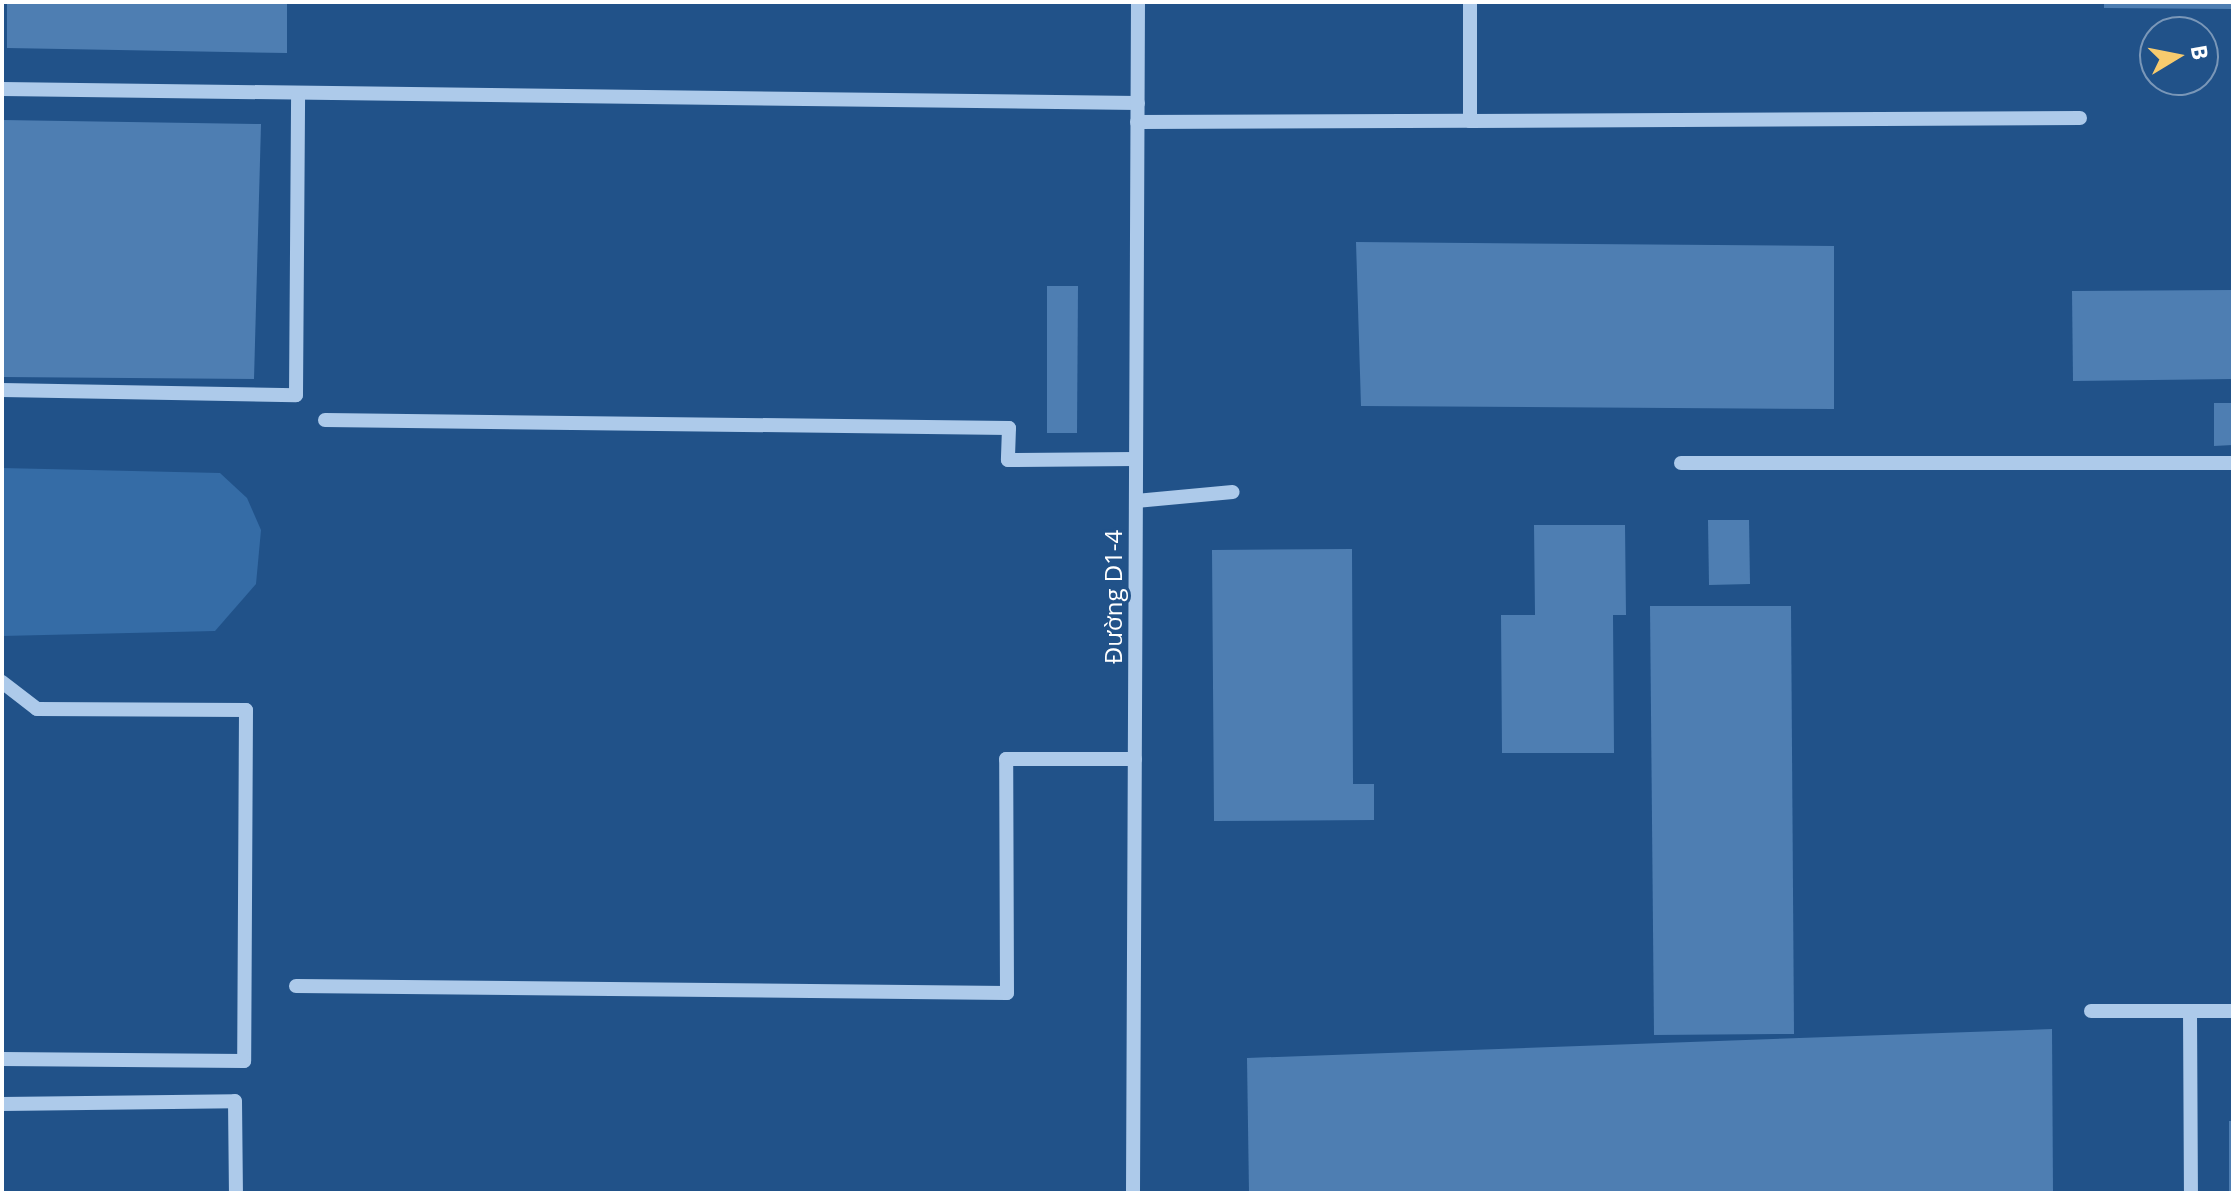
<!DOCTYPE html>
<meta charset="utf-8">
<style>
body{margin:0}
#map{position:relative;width:2235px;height:1195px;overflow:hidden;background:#215289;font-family:"Open Sans",sans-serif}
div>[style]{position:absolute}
.green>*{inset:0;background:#356ca6}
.building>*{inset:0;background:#4e7eb2}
.minor>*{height:14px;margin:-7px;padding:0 7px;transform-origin:7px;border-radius:7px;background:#adcaea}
span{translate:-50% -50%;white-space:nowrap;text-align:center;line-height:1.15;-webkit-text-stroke:6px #215289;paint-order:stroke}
.street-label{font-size:24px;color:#fff}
.frame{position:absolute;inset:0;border:4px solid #fff;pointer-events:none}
.north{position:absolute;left:2139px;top:16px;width:80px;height:80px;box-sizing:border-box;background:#215289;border:2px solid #7a97b8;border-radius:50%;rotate:80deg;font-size:22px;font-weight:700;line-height:32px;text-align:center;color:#fff}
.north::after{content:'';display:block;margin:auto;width:28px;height:36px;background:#f7cb6e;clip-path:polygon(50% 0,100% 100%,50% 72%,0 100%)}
</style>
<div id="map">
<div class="green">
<i style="clip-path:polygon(2px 468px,220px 473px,247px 498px,261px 530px,256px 584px,215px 631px,2px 636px)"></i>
</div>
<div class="building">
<i style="clip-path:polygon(7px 2px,287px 2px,287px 53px,7px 48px)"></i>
<i style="clip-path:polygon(2104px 2px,2233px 2px,2233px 9px,2104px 8px)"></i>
<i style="clip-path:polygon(2px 120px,261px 124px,254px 379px,2px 377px)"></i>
<i style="clip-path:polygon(1356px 242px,1834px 246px,1834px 409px,1361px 406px)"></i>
<i style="clip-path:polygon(1047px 286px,1078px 286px,1077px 433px,1047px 433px)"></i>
<i style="clip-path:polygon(2233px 290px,2233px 379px,2073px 381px,2072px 291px)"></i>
<i style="clip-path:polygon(2214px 403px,2233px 403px,2233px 445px,2214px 446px)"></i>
<i style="clip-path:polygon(1708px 520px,1749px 520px,1750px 584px,1709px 585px)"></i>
<i style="clip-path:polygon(1534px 525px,1625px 525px,1626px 615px,1613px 615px,1614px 753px,1502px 753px,1501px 615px,1535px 615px)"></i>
<i style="clip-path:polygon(1352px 549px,1353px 784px,1374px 784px,1374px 820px,1214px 821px,1212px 550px)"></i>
<i style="clip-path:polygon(1650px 606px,1791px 606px,1794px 1034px,1654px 1035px)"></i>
<i style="clip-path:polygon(2052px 1029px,2053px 1193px,1249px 1193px,1247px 1058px)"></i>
<i style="clip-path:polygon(2229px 1121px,2233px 1121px,2233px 1193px,2229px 1193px)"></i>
</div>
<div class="minor">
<i style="left:1470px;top:2px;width:119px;rotate:90deg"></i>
<i style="left:1470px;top:121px;width:610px;rotate:-0.28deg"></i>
<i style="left:2px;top:89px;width:1136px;rotate:0.71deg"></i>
<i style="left:1137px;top:122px;width:333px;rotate:-0.2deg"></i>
<i style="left:2px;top:390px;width:294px;rotate:1deg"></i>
<i style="left:296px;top:395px;width:300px;rotate:-89.6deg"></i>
<i style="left:325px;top:420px;width:684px;rotate:0.67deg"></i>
<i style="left:1009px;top:428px;width:32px;rotate:92deg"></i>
<i style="left:1008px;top:460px;width:128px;rotate:-0.4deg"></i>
<i style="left:1681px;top:463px;width:552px"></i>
<i style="left:1136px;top:501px;width:97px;rotate:-5.3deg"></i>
<i style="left:2px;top:682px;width:44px;rotate:37.6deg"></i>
<i style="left:37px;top:709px;width:209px;rotate:0.3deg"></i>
<i style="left:246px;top:710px;width:351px;rotate:90.3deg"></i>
<i style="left:244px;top:1061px;width:242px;rotate:-179.5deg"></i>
<i style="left:296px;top:986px;width:711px;rotate:0.56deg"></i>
<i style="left:1007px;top:993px;width:234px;rotate:-90.2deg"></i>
<i style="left:1006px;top:759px;width:129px"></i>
<i style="left:2091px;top:1011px;width:142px"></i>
<i style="left:2190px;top:1011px;width:182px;rotate:89.7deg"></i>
<i style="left:2px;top:1104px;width:233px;rotate:-0.7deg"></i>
<i style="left:235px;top:1101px;width:92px;rotate:89.4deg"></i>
<i style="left:1133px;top:1193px;width:1191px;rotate:-89.76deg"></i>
</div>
<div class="street-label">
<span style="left:1113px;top:597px;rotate:-90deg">Đường D1-4</span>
</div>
<div class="frame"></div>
<div class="north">B</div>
</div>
